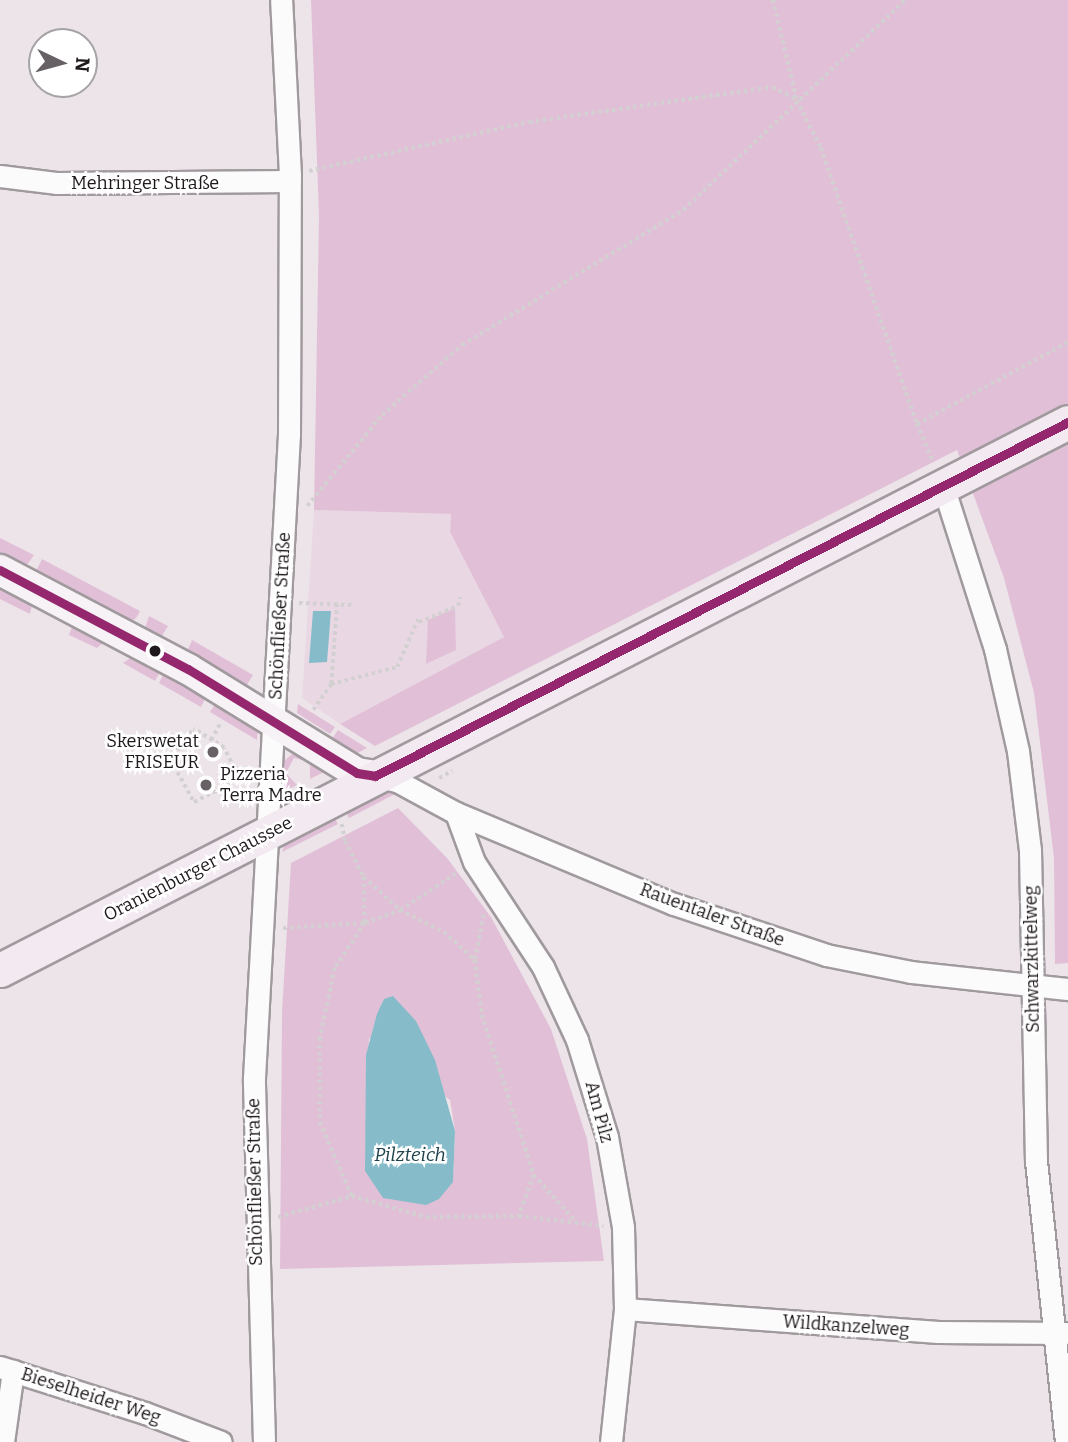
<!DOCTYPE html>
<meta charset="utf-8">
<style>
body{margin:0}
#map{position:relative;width:1068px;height:1442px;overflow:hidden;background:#ede4ea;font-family:Bitter,serif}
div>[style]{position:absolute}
.built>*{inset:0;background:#e9d8e3}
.green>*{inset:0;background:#e1c0d7}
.water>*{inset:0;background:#86bbca}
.path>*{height:3.5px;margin-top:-1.75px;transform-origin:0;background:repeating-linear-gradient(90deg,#d3d0d2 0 3.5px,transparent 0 7px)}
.roads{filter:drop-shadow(2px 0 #a09a9e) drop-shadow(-2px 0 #a09a9e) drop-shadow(0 2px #a09a9e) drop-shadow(0 -2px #a09a9e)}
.street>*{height:21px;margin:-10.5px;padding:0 10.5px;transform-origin:10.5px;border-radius:10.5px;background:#fcfbfc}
.secondary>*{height:30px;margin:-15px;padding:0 15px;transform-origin:15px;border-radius:15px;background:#f7f2f6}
.primary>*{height:33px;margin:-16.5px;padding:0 16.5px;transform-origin:16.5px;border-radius:16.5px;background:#f3e9f0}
.bus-1>*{height:9px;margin:-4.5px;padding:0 4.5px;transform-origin:4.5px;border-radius:4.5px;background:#95276e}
.dots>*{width:19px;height:19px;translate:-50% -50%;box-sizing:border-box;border:4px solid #fff;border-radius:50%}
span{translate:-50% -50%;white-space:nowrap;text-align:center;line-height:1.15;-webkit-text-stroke:5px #fff;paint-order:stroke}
.street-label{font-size:18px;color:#1f191d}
.poi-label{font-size:18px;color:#1f191d}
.right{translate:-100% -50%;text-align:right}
.left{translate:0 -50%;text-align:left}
.water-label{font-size:19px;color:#1e434d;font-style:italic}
.north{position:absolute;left:28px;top:28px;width:70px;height:70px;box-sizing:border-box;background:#fff;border:2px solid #a5a3a5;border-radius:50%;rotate:95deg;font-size:19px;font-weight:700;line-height:28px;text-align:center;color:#1f191d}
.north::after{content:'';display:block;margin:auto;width:24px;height:32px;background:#676065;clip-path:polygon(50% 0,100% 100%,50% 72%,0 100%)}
</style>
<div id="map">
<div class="built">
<i style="clip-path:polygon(314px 510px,451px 514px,450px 532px,504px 637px,340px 724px,302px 698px)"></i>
</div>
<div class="green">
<i style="clip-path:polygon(311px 0,1068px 0,1068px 963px,1055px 964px,1054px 858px,1034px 693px,1004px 578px,957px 450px,375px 746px,340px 724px,504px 637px,450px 532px,451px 514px,314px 510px,319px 216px)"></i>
<i style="clip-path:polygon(0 538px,34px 555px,25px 568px,0 556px)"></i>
<i style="clip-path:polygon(42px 559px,140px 611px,137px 617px,130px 623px,35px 573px)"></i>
<i style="clip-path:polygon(0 584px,33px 600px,30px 614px,0 599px)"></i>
<i style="clip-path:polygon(455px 608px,456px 650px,426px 664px,428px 620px)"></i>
<i style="clip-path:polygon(149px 616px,168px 626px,160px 639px,144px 631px)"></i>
<i style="clip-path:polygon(74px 621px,108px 639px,97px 648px,69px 635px)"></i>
<i style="clip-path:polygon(192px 640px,253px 675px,247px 685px,205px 665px,205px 659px,201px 663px,186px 654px)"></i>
<i style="clip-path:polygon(136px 654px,162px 669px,155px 681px,123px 663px)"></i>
<i style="clip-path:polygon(163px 675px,207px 695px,201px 707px,159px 683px)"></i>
<i style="clip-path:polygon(217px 701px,258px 726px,257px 740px,210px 712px)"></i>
<i style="clip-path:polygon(298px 704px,335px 727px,330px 734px,297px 713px)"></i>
<i style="clip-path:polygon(338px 730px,367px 748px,352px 756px,330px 742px)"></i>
<i style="clip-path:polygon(296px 751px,326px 771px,310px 779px,310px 762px,294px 758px,286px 773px,297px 785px,281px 793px,284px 761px)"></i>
<i style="clip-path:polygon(385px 789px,397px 793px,349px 818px,344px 809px)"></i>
<i style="clip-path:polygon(evenodd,398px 808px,447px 858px,491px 917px,551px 1029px,587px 1139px,604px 1261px,280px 1269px,282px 1011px,291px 863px,398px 808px,369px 1038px,450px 1100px,455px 1131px,453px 1182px,365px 1170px,369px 1038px)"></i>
<i style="clip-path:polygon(333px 815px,338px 824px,282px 852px,286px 841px)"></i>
</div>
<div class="water">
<i style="clip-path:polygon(313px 611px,331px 611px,327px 662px,309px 663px)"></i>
<i style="clip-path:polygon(393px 996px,416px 1021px,435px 1060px,455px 1131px,453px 1182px,439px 1199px,426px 1205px,383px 1198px,365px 1171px,366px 1055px,377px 1014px,384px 999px)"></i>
</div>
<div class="path">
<i style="left:773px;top:0;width:103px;rotate:76.5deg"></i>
<i style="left:309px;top:171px;width:225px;rotate:-12.6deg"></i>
<i style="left:529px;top:122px;width:246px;rotate:-8.2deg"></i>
<i style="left:773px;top:87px;width:27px;rotate:28deg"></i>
<i style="left:797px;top:100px;width:54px;rotate:63.4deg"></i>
<i style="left:821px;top:148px;width:292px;rotate:70.8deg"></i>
<i style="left:917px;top:424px;width:172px;rotate:-28.5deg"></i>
<i style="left:917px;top:424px;width:40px;rotate:66.6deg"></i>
<i style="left:307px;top:506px;width:118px;rotate:-50.5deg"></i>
<i style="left:382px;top:415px;width:106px;rotate:-41.2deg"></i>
<i style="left:462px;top:345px;width:259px;rotate:-31.4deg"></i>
<i style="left:683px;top:210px;width:306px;rotate:-43.4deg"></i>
<i style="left:299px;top:603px;width:53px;rotate:2.2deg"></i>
<i style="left:419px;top:622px;width:42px;rotate:-22.3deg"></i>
<i style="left:458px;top:606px;width:9px;rotate:-77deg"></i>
<i style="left:331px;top:684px;width:68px;rotate:-14.4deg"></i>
<i style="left:397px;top:667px;width:52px;rotate:-66.4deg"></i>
<i style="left:313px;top:710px;width:32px;rotate:-55deg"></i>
<i style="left:331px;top:684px;width:80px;rotate:-85.7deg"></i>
<i style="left:192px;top:731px;width:36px;rotate:126deg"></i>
<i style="left:171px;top:760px;width:48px;rotate:61.3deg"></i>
<i style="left:194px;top:802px;width:36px;rotate:-27deg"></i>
<i style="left:226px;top:786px;width:20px;rotate:-66deg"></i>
<i style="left:234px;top:768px;width:22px;rotate:-117deg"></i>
<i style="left:224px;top:748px;width:36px;rotate:-148deg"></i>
<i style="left:211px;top:740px;width:21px;rotate:-61deg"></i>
<i style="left:234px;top:768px;width:16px;rotate:4deg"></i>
<i style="left:439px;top:778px;width:15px;rotate:-28deg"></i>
<i style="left:342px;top:824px;width:17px;rotate:80deg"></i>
<i style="left:345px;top:841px;width:41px;rotate:62.2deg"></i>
<i style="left:364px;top:877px;width:46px;rotate:88.8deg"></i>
<i style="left:365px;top:923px;width:54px;rotate:123.7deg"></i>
<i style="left:335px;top:968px;width:72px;rotate:102.1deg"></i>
<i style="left:320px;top:1038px;width:84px;rotate:90deg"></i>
<i style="left:320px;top:1122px;width:81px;rotate:66.6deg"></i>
<i style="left:364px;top:877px;width:49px;rotate:42.5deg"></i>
<i style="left:400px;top:910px;width:49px;rotate:26.6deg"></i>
<i style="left:444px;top:932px;width:42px;rotate:42.1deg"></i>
<i style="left:484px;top:915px;width:46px;rotate:101.3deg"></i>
<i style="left:475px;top:960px;width:55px;rotate:82.7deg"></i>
<i style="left:482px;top:1015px;width:168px;rotate:72deg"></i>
<i style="left:534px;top:1175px;width:44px;rotate:110.1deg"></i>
<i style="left:283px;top:928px;width:82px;rotate:-3.5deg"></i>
<i style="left:365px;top:923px;width:37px;rotate:-20deg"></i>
<i style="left:400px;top:910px;width:69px;rotate:-33.2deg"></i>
<i style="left:534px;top:1175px;width:64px;rotate:48.1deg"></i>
<i style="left:278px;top:1217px;width:77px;rotate:-15.8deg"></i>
<i style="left:352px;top:1196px;width:77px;rotate:15.8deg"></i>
<i style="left:426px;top:1217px;width:93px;rotate:-0.6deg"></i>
<i style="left:519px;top:1216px;width:85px;rotate:6.8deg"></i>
</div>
<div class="roads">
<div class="street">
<i style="left:0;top:176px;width:56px;rotate:7.1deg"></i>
<i style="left:56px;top:183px;width:234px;rotate:-0.5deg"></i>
<i style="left:943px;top:486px;width:171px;rotate:72.3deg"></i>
<i style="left:995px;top:649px;width:105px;rotate:77.3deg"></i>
<i style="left:1018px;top:751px;width:100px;rotate:83.1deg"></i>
<i style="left:1030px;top:850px;width:311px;rotate:88.9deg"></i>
<i style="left:1036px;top:1161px;width:283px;rotate:83.9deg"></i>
<i style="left:375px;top:776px;width:23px;rotate:13deg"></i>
<i style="left:397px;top:781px;width:67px;rotate:28.5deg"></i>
<i style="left:456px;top:813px;width:236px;rotate:22.7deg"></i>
<i style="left:674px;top:904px;width:160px;rotate:18.5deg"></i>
<i style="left:826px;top:955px;width:87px;rotate:11.3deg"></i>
<i style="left:911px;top:972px;width:158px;rotate:6.2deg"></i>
<i style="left:456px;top:813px;width:52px;rotate:69.8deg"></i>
<i style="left:474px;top:862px;width:126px;rotate:56.7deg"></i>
<i style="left:543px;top:967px;width:81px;rotate:65deg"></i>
<i style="left:577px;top:1040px;width:102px;rotate:72.8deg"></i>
<i style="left:607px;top:1137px;width:91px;rotate:79.9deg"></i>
<i style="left:623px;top:1227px;width:82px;rotate:88.6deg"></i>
<i style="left:625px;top:1309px;width:134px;rotate:96deg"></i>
<i style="left:625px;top:1309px;width:314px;rotate:4.2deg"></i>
<i style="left:938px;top:1332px;width:128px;rotate:0.4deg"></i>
<i style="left:0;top:1367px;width:152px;rotate:17.6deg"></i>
<i style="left:145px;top:1413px;width:81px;rotate:20.9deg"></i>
<i style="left:3px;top:1442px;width:72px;rotate:-82deg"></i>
<i style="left:264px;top:1442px;width:364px;rotate:-91.6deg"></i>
<i style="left:254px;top:1078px;width:645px;rotate:-86.89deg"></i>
<i style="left:289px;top:434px;width:259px;rotate:-89.8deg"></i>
<i style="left:290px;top:175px;width:175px;rotate:-92.9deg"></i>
</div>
<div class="secondary">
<i style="left:0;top:570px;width:212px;rotate:27.8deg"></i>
<i style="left:188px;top:669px;width:198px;rotate:31.6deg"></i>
<i style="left:357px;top:773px;width:18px;rotate:9deg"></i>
</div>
<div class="primary">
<i style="left:0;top:970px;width:1200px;rotate:-27.16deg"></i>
</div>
</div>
<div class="bus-1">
<i style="left:0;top:570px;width:212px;rotate:27.8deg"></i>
<i style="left:188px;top:669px;width:198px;rotate:31.6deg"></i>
<i style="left:357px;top:773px;width:18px;rotate:9deg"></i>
<i style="left:375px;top:776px;width:778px;rotate:-27.06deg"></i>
</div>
<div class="dots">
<i style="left:155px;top:651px;background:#1f191d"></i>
<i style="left:213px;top:752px;background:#676065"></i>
<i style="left:206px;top:785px;background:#676065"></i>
</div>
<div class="street-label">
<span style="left:145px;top:183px">Mehringer Straße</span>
<span style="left:280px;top:616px;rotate:-87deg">Schönfließer Straße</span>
<span style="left:198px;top:869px;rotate:-27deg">Oranienburger Chaussee</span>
<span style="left:712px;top:915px;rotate:20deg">Rauentaler Straße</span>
<span style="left:1032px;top:959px;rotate:-91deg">Schwarzkittelweg</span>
<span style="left:599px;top:1112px;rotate:75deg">Am Pilz</span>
<span style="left:255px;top:1182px;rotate:-91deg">Schönfließer Straße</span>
<span style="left:846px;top:1326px;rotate:4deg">Wildkanzelweg</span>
<span style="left:91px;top:1396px;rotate:18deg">Bieselheider Weg</span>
</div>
<div class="poi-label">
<span class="right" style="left:199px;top:752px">Skerswetat<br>FRISEUR</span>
<span class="left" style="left:220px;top:785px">Pizzeria<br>Terra Madre</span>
</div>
<div class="water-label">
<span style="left:410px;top:1155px">Pilzteich</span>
</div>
<div class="north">N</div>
</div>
